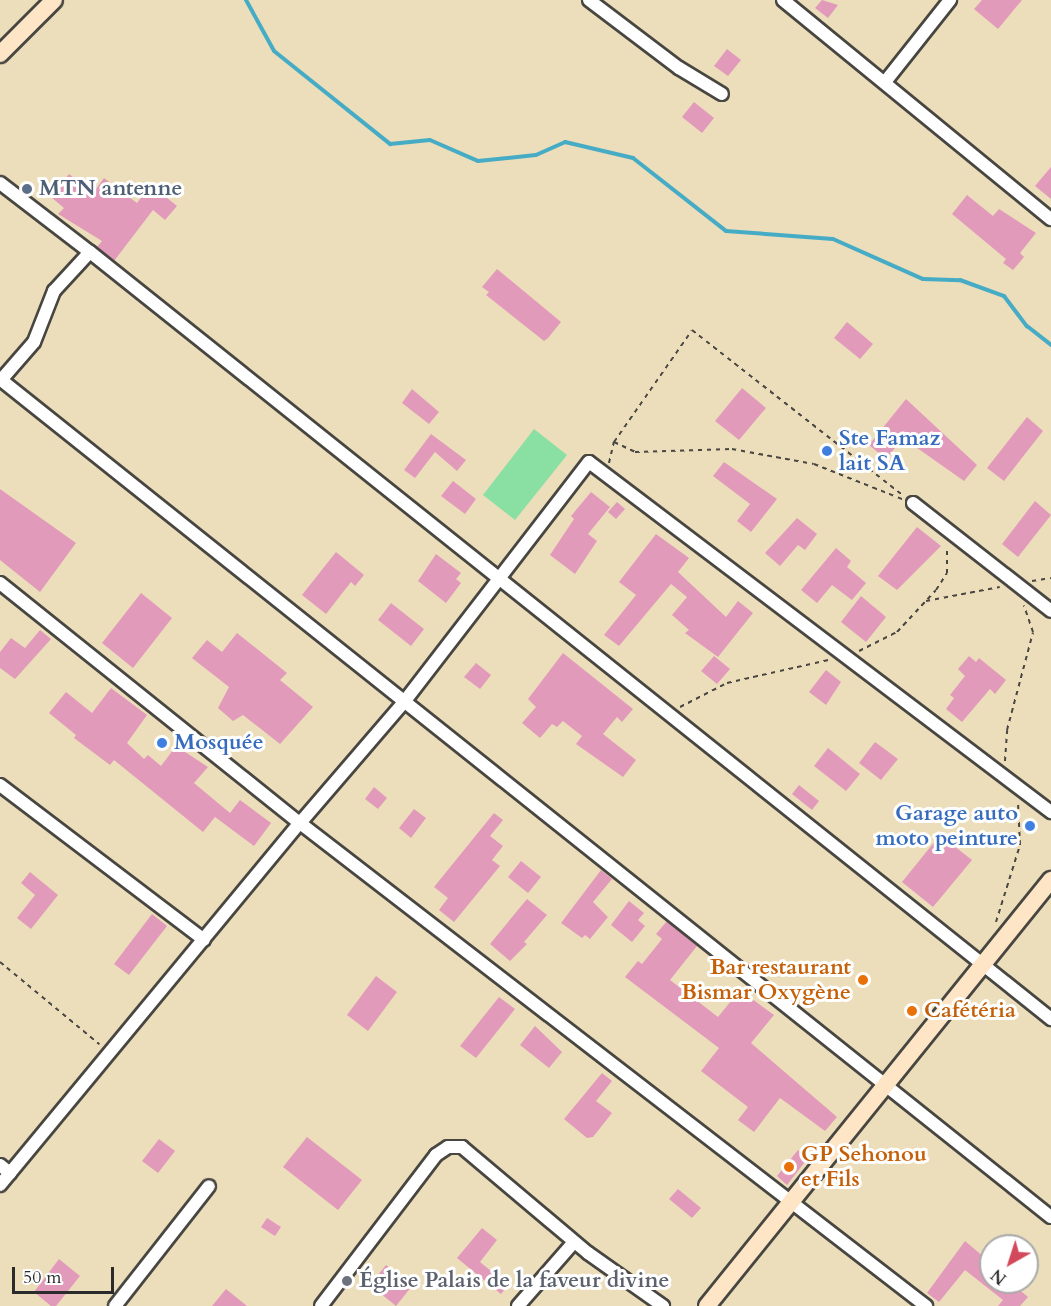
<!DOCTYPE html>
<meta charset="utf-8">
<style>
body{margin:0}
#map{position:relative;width:1051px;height:1306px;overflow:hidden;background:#ecdebb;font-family:Cardo,serif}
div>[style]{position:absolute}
.green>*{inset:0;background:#8adfa2}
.stream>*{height:4px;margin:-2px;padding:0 2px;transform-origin:2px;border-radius:2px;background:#46acc5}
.building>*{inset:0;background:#e29abb}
.path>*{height:2px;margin-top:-1px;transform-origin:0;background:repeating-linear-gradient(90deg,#484641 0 4.5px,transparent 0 9px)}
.roads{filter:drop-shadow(2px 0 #484641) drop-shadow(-2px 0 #484641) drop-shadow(0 2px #484641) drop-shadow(0 -2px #484641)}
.street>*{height:12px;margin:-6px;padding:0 6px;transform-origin:6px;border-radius:6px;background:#fff}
.secondary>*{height:16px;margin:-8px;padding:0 8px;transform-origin:8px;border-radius:8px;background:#fee5c5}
.dots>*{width:16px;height:16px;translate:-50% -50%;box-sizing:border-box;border:3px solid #fff;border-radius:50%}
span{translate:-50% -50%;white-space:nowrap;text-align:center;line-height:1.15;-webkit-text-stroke:6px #fff;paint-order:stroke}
.service-label{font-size:22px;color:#4e5e75;font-weight:700}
.left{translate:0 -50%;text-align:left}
.shop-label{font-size:22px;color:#366cbe;font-weight:700}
.right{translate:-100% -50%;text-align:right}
.food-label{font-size:22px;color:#c56008;font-weight:700}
.worship-label{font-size:22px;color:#5b616d;font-weight:700}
.north{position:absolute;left:979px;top:1234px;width:60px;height:60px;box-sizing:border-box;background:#fff;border:2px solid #aaa;border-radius:50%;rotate:219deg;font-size:16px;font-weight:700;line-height:24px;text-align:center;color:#2b2b2b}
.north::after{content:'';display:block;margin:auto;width:21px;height:27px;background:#d1495b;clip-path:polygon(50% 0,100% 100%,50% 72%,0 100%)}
.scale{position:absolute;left:12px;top:1267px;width:102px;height:27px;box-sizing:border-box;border:3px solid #2b2b2b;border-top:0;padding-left:8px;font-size:18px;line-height:21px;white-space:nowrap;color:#2b2b2b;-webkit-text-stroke:4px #fff;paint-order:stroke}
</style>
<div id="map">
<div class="green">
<i style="clip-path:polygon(534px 429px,567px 455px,515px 520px,483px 495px)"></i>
</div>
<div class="stream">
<i style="left:246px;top:0;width:58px;rotate:61.2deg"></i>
<i style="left:274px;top:51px;width:149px;rotate:38.7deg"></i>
<i style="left:390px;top:144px;width:40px;rotate:-5.7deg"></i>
<i style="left:430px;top:140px;width:52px;rotate:23.6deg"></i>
<i style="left:478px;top:161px;width:58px;rotate:-5.9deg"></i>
<i style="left:536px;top:155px;width:32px;rotate:-24deg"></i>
<i style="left:565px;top:142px;width:70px;rotate:13.2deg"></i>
<i style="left:633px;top:158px;width:118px;rotate:38.1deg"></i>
<i style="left:726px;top:231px;width:107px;rotate:4.3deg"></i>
<i style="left:833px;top:239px;width:98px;rotate:24deg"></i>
<i style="left:923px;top:279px;width:37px;rotate:2deg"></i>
<i style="left:960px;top:280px;width:47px;rotate:20deg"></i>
<i style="left:1004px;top:296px;width:38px;rotate:53deg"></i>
<i style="left:1027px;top:326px;width:31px;rotate:38deg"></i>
</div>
<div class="building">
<i style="clip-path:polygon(822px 0,838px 5px,828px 18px,815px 8px)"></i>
<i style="clip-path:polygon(982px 0,1022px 0,998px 29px,974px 9px)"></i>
<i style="clip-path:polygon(727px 49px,741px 60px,728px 76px,714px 66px)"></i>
<i style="clip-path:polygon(694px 102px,714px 118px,702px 133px,682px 117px)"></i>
<i style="clip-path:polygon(1051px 167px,1051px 199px,1035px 186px)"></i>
<i style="clip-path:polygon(69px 174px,93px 193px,104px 178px,137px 203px,151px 185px,177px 206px,165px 220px,153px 210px,114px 261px,97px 247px,102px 241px,58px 214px,64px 208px,51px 197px)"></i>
<i style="clip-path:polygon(967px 195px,993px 216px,999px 209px,1036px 233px,1020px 253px,1024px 257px,1013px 270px,1003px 263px,1006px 259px,952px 214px)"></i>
<i style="clip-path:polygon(497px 269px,561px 322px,548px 338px,544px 341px,486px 295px,489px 292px,482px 287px)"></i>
<i style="clip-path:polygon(847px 322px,873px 344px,860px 359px,834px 338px)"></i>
<i style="clip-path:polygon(742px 388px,766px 408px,739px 440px,715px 421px)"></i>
<i style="clip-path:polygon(412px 389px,439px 412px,429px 424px,402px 403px)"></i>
<i style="clip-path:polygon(906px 399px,977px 465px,964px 481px,903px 438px,886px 459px,869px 445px)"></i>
<i style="clip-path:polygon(1027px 417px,1043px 431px,1004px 481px,987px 468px)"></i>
<i style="clip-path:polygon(431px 434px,466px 460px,457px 471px,435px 452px,415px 478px,404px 470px)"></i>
<i style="clip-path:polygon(724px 462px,777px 499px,751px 532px,737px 521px,750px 504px,713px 476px)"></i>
<i style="clip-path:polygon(453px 481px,476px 499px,465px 514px,441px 496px)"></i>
<i style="clip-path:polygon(0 489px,76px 543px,40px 592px,0 560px)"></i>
<i style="clip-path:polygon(591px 492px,610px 507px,588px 534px,597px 541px,575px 574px,550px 555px,574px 519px,571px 516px)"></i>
<i style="clip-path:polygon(1035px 501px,1051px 515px,1018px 557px,1002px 544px)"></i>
<i style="clip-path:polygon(617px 502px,625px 509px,616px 519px,608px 512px)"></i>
<i style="clip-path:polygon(797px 518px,817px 534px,805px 550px,798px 545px,780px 566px,765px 553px)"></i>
<i style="clip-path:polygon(917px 527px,941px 546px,897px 590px,878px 576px)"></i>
<i style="clip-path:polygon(656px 534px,689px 558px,678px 572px,726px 617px,738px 601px,753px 613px,718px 657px,685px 633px,689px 630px,672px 615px,687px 597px,671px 584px,619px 646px,604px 635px,636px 595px,619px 582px)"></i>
<i style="clip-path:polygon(836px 548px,851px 561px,847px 567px,866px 583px,852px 600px,832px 585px,817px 603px,801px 590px)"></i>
<i style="clip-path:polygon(336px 552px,364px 575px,355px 586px,351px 582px,326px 614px,302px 595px)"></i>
<i style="clip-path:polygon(436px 554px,461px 573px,456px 579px,461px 583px,446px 603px,418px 581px)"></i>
<i style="clip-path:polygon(141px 593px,172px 618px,133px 668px,102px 643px)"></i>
<i style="clip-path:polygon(861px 596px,886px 617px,866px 642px,841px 622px)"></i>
<i style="clip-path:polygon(391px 603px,424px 629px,411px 646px,378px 620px)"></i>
<i style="clip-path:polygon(40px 630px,51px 639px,15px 679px,0 668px,0 652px,11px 638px,25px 648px)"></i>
<i style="clip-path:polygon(237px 633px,287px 673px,280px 680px,313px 707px,280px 744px,243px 715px,233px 721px,218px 708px,229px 687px,192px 658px,207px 640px,222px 652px)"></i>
<i style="clip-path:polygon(563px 653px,633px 709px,622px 722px,617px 717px,603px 734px,636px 760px,623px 777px,576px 744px,582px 736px,563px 721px,557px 727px,552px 724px,540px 738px,522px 723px,536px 707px,528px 699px)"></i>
<i style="clip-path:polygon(714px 656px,730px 669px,717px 684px,701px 671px)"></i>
<i style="clip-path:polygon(969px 656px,976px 662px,979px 658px,1006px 680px,995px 694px,990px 689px,962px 722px,946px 709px,954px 698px,950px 695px,965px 676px,958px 669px)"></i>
<i style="clip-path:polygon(476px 663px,491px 675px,480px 689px,464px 677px)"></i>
<i style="clip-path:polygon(826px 670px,841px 682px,826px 705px,809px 692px)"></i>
<i style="clip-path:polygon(111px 688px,147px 715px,127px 743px,144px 759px,148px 755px,161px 766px,176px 746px,208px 767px,194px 783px,230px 813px,240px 800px,271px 823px,254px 846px,215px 817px,203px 832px,114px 760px,110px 765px,74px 738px,76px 735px,49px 713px,66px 692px,92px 713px)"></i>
<i style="clip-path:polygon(875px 742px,898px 759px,881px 780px,859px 763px)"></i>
<i style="clip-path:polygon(828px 748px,860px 774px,846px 791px,814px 766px)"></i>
<i style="clip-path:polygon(799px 785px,819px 801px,812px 810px,792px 794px)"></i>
<i style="clip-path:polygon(374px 787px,387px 798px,378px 809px,365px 799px)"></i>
<i style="clip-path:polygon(414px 809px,426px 818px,411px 838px,399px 828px)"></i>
<i style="clip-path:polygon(494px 813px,503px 820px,490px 836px,503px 846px,492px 860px,500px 866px,454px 922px,439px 910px,448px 898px,434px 887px)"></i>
<i style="clip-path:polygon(940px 835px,972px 860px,933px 907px,902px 882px)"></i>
<i style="clip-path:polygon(521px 861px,541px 877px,528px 893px,508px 877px)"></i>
<i style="clip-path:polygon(601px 870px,612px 879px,593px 902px,608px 917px,590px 939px,585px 935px,582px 938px,561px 923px)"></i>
<i style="clip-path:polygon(30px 872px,58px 895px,31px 929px,17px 918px,35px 895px,21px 883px)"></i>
<i style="clip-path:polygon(527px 899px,547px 915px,524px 942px,527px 944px,510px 961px,490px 944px)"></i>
<i style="clip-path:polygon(629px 901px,644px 913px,638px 920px,645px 926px,632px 942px,611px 925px)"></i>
<i style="clip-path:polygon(152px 914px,167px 926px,129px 975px,114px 964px)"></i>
<i style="clip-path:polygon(667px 921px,697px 946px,670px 980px,718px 1017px,740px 990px,774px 1015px,751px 1043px,837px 1117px,825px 1131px,780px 1098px,754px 1132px,738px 1120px,748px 1107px,701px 1071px,719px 1048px,625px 977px,638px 961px,642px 964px,662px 939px,656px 934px)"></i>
<i style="clip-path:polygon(376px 976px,397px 992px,368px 1031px,347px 1015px)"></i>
<i style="clip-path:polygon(499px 997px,515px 1009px,476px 1058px,460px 1046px)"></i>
<i style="clip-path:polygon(535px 1026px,562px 1052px,549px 1068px,520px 1045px)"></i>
<i style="clip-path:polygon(602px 1073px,612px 1081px,596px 1101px,612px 1113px,593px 1137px,587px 1138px,564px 1119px)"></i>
<i style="clip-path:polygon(307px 1137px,362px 1180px,338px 1210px,283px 1167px)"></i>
<i style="clip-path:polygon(159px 1139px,175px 1151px,158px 1173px,142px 1161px)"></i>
<i style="clip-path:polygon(798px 1150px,808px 1158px,787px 1185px,777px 1176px)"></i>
<i style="clip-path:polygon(678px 1189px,701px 1208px,692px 1218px,669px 1199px)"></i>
<i style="clip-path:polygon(267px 1218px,281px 1227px,275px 1236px,261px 1227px)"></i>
<i style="clip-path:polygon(482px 1228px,497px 1240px,480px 1262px,508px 1285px,501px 1294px,457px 1258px)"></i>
<i style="clip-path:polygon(965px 1241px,991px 1263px,991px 1282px,1010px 1282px,1028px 1297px,1020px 1306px,998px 1306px,1003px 1300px,965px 1270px,939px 1302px,927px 1293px)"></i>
<i style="clip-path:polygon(59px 1259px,80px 1276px,56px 1306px,51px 1306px,34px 1292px)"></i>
<i style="clip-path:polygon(386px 1265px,412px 1286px,396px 1306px,370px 1285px)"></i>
<i style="clip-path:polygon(226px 1289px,247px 1306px,212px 1306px)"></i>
</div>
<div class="path">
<i style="left:614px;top:442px;width:23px;rotate:25deg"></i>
<i style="left:635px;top:452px;width:97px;rotate:-1.8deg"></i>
<i style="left:732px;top:449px;width:83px;rotate:10.4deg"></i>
<i style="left:814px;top:464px;width:95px;rotate:21.7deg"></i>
<i style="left:609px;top:463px;width:22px;rotate:-77deg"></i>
<i style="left:614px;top:442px;width:136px;rotate:-55.1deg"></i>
<i style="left:692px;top:330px;width:269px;rotate:38.1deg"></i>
<i style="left:1032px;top:581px;width:19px;rotate:-9deg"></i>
<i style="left:926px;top:601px;width:75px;rotate:-10.7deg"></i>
<i style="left:859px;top:651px;width:42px;rotate:-26.6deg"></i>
<i style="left:897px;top:632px;width:57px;rotate:-47.1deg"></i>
<i style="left:936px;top:590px;width:20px;rotate:-57deg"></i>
<i style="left:947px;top:573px;width:27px;rotate:-90deg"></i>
<i style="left:680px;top:707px;width:53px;rotate:-27.1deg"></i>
<i style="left:727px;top:683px;width:104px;rotate:-12.8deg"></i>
<i style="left:1005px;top:761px;width:31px;rotate:-86deg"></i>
<i style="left:1007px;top:730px;width:101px;rotate:-75.1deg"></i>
<i style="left:1033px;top:632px;width:28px;rotate:-109deg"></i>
<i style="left:996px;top:922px;width:81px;rotate:-72.7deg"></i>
<i style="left:1020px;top:845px;width:42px;rotate:-92.7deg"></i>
<i style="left:0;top:962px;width:129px;rotate:39.6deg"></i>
</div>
<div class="roads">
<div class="street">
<i style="left:589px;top:0;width:113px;rotate:37.1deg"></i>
<i style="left:679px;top:68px;width:50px;rotate:31.2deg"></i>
<i style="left:783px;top:0;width:346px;rotate:39.3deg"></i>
<i style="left:885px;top:82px;width:105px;rotate:-51.6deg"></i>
<i style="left:0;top:183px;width:113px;rotate:37.5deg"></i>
<i style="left:0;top:379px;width:1344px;rotate:38.57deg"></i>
<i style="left:1px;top:380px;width:50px;rotate:-49deg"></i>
<i style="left:34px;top:342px;width:55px;rotate:-68.6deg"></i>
<i style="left:54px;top:291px;width:53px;rotate:-47.3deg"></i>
<i style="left:90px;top:252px;width:1230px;rotate:38.59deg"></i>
<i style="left:913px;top:503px;width:175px;rotate:38deg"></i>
<i style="left:0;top:583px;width:384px;rotate:38.7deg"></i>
<i style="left:300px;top:823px;width:160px;rotate:-49.3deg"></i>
<i style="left:404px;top:702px;width:303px;rotate:-52.4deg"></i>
<i style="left:589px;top:462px;width:580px;rotate:37.15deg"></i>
<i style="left:0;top:785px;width:256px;rotate:37.2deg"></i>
<i style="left:0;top:1165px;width:13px;rotate:39deg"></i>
<i style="left:0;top:1185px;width:470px;rotate:-50.4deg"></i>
<i style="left:300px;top:823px;width:791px;rotate:37.65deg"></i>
<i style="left:115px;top:1306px;width:152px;rotate:-51.9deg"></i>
<i style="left:321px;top:1306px;width:190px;rotate:-52.7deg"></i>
<i style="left:436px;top:1155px;width:14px;rotate:-34deg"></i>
<i style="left:448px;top:1147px;width:14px"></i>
<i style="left:462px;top:1147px;width:165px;rotate:40.1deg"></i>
<i style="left:588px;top:1253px;width:92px;rotate:35.2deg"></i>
<i style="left:518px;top:1306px;width:85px;rotate:-48.8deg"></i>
</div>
<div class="secondary">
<i style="left:0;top:54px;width:76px;rotate:-45deg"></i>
<i style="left:707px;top:1306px;width:548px;rotate:-51.08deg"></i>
</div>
</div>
<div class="dots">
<i style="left:27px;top:189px;background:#5c6f8a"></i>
<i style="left:827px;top:451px;background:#3f7fe0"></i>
<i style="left:162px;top:743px;background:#3f7fe0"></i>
<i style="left:1030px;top:826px;background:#3f7fe0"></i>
<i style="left:863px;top:980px;background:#e8710a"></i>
<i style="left:912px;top:1011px;background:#e8710a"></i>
<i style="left:789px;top:1167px;background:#e8710a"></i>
<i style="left:347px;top:1281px;background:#6b7280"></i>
</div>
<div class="service-label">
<span class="left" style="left:39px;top:189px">MTN antenne</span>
</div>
<div class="shop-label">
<span class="left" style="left:839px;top:451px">Ste Famaz<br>lait SA</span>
<span class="left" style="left:174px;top:743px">Mosquée</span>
<span class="right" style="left:1018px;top:826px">Garage auto<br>moto peinture</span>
</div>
<div class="food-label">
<span class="right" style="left:851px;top:980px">Bar restaurant<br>Bismar Oxygène</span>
<span class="left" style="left:924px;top:1011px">Cafétéria</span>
<span class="left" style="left:801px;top:1167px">GP Sehonou<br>et Fils</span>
</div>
<div class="worship-label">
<span class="left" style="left:359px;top:1281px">Église Palais de la faveur divine</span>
</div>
<div class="north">N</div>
<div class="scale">50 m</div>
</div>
